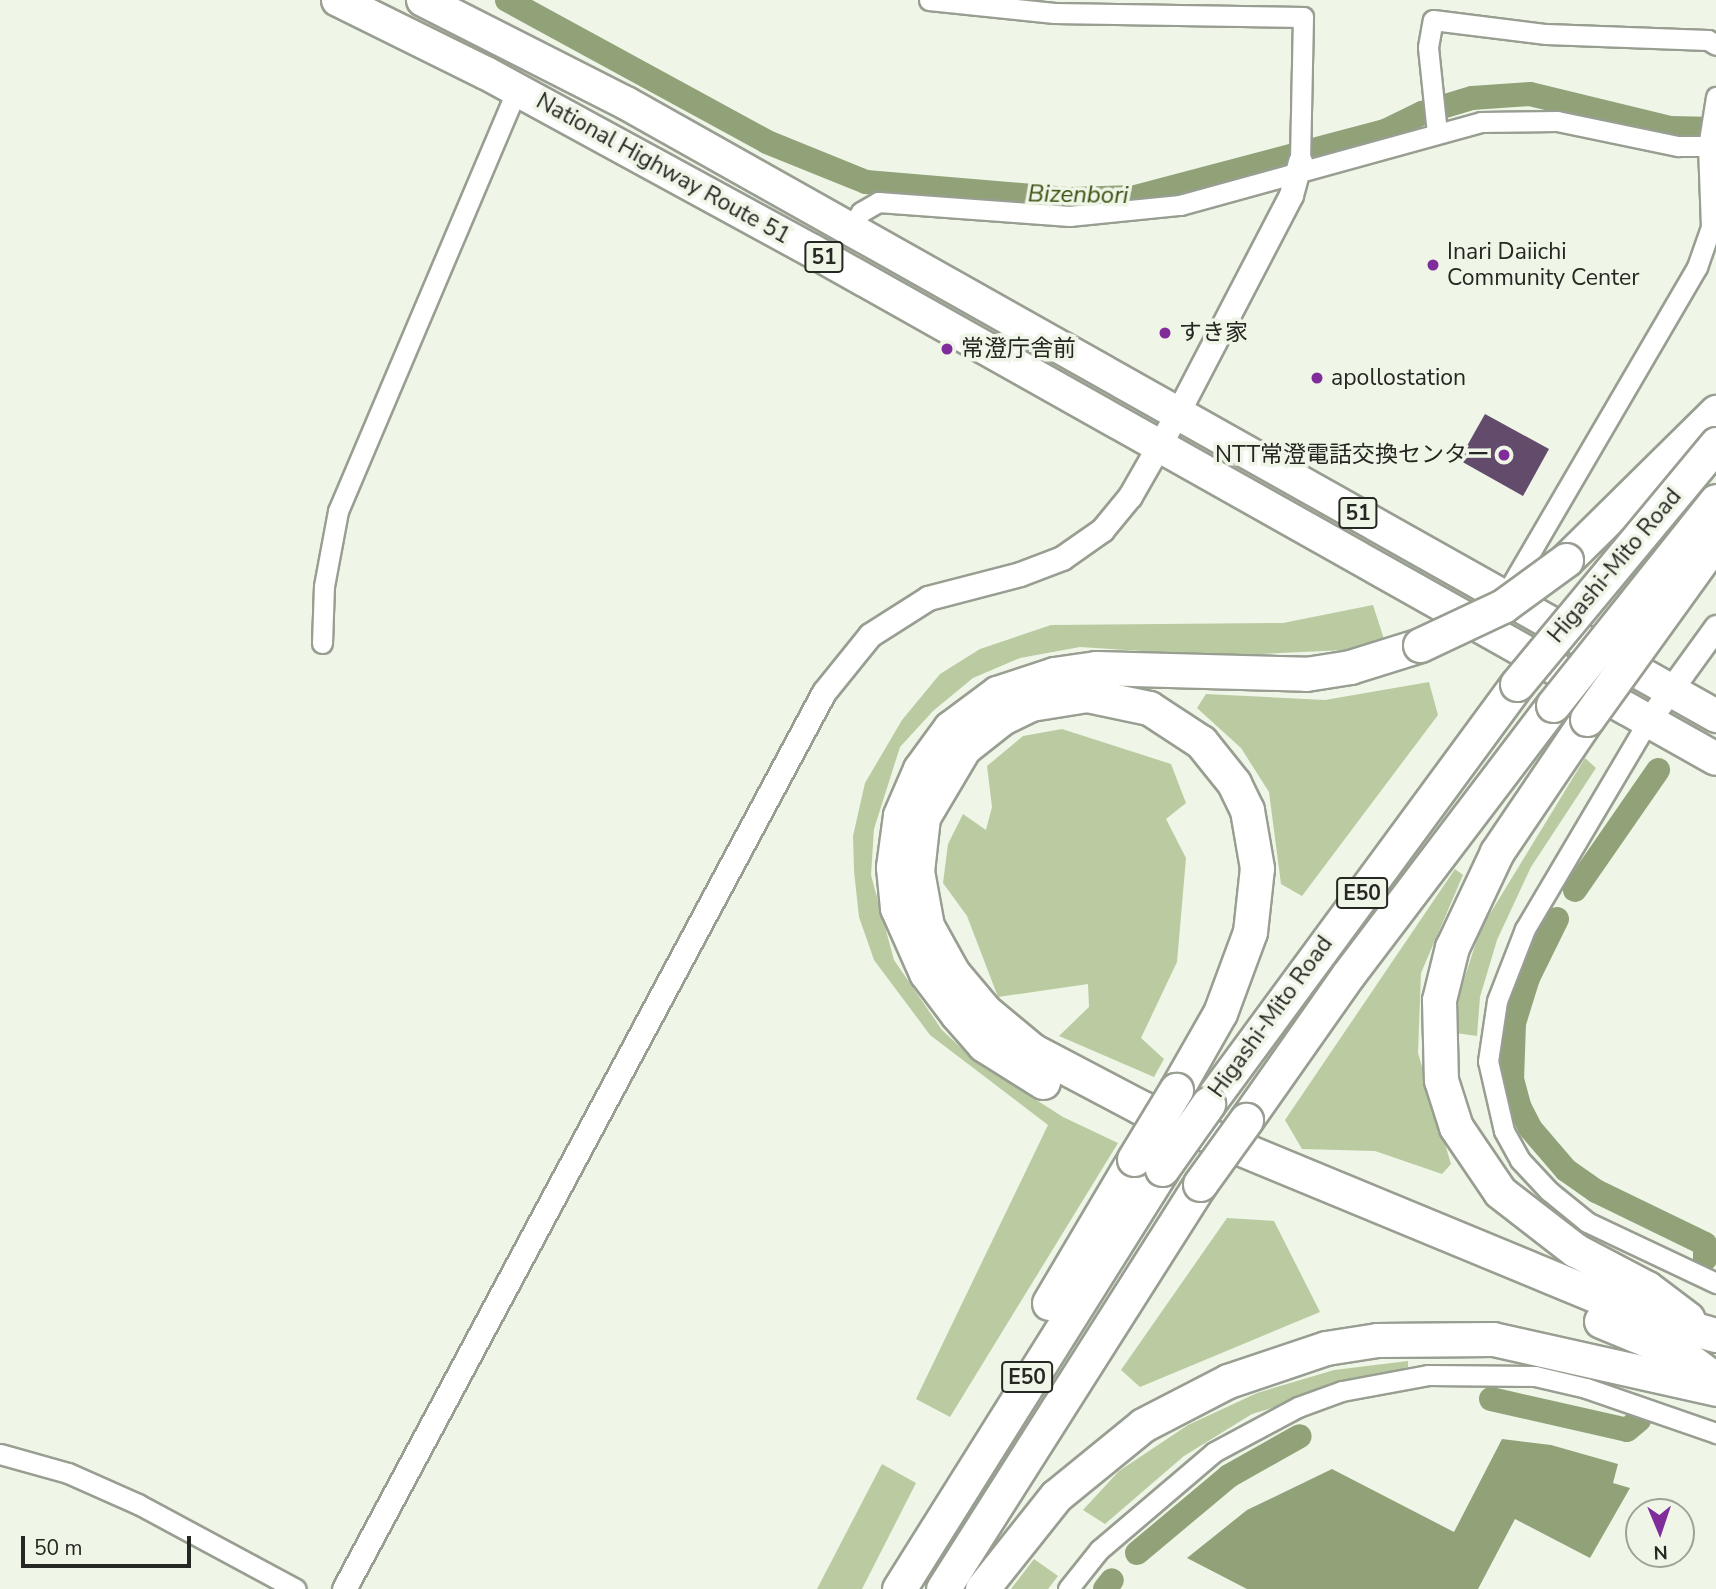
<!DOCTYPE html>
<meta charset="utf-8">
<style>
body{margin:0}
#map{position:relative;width:1716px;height:1589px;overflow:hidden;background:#eff5e7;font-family:"Nunito Sans","Noto Sans JP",sans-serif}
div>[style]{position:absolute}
.green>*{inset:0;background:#bacba2}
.water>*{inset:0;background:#91a279}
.canal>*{height:24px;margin:-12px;padding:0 12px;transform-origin:12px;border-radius:12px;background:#91a279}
.building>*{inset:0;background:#634b6c}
.roads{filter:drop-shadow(2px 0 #989e91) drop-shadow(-2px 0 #989e91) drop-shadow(0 2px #989e91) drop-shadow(0 -2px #989e91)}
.minor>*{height:19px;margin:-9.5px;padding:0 9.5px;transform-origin:9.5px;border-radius:9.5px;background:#fff}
.tertiary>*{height:23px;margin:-11.5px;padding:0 11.5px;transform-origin:11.5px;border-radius:11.5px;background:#fff}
.trunk>*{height:32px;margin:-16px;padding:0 16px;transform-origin:16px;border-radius:16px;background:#fff}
.motorway>*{height:33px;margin:-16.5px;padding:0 16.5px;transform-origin:16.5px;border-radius:16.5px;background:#fff}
.bridges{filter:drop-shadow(2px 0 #989e91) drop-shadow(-2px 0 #989e91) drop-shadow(0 2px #989e91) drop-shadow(0 -2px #989e91)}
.motorway-bridge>*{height:33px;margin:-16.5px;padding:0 16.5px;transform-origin:16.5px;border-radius:16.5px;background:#fff}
.dots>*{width:19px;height:19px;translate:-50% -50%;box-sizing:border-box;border:4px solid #eff5e7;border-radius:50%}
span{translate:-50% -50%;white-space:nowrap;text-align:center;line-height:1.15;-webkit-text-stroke:7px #eff5e7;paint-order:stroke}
.shield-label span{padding:2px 5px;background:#eff5e7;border:2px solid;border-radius:5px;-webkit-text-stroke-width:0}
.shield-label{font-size:21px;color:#252722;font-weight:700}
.street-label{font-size:23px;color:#252722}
.poi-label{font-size:23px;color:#252722}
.left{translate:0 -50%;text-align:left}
.right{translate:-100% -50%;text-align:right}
.water-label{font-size:24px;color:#3a4f0f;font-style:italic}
.north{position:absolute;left:1625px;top:1498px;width:70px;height:70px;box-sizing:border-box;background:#eff5e7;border:2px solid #9ea398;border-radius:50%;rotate:178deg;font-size:19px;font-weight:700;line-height:28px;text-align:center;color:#252722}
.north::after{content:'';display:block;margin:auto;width:24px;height:32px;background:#802c9b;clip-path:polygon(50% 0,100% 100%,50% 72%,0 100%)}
.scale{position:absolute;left:21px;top:1536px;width:170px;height:32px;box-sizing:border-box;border:4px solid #252722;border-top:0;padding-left:9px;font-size:21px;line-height:24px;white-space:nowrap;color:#252722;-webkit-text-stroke:5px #eff5e7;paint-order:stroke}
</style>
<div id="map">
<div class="green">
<i style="clip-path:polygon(1373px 605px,1384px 639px,1345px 650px,1218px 656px,1080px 647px,1020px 658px,973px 678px,933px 711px,900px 747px,874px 829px,871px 875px,894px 960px,942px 1030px,974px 1060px,1063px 1117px,1118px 1143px,950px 1417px,916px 1399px,1048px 1125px,930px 1035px,874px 960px,859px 917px,854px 871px,853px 836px,865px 783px,902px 720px,940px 674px,980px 649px,1051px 625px,1283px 623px)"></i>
<i style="clip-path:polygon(1429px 682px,1438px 715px,1302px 896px,1281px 884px,1269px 792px,1241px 748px,1197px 708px,1206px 694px,1325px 700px)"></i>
<i style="clip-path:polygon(1062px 729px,1171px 764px,1186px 803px,1166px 819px,1186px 858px,1177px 962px,1141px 1038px,1164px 1059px,1154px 1077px,1059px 1036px,1089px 1007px,1088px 984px,998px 997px,967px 916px,943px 883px,948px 844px,963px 814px,986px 830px,992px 807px,987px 766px,1023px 736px)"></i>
<i style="clip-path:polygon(1585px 758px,1596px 768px,1531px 867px,1497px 940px,1480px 997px,1477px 1036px,1456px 1033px,1459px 995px,1480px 930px)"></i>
<i style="clip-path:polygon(1455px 869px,1463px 875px,1421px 973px,1418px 1053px,1451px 1164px,1442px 1174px,1375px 1151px,1302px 1149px,1285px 1120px)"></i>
<i style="clip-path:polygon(1227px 1218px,1274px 1221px,1320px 1312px,1140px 1387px,1121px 1370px)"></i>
<i style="clip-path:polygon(1408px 1361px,1408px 1367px,1252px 1414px,1184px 1456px,1105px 1524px,1083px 1510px,1119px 1471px,1188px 1425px,1257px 1393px,1334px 1370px)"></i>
<i style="clip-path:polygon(882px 1464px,916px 1483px,862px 1589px,817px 1589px)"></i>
<i style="clip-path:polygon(1034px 1559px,1058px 1576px,1048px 1589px,1011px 1589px)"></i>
</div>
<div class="water">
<i style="clip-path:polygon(1502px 1439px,1551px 1445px,1618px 1464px,1613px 1483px,1630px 1488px,1590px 1558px,1515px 1519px,1478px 1589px,1247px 1589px,1187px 1558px,1247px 1510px,1332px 1469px,1454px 1532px)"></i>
</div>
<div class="canal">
<i style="left:507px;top:0;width:296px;rotate:28.6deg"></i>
<i style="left:767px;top:142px;width:107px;rotate:22deg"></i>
<i style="left:866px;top:182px;width:205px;rotate:4.8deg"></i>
<i style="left:1070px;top:199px;width:65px;rotate:-1.8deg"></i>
<i style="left:1135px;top:197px;width:259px;rotate:-14.8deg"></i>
<i style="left:1385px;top:131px;width:41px;rotate:-25.9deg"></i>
<i style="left:1422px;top:113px;width:52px;rotate:-16.7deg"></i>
<i style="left:1472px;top:98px;width:58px;rotate:-3.9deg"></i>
<i style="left:1530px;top:94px;width:145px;rotate:13.6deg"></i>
<i style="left:1671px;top:128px;width:45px;rotate:1.3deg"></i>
<i style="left:1575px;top:890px;width:146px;rotate:-55.3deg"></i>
<i style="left:1557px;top:919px;width:66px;rotate:116.2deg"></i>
<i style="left:1528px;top:978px;width:47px;rotate:107.3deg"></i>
<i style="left:1514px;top:1023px;width:56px;rotate:92deg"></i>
<i style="left:1512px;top:1079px;width:28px;rotate:75deg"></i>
<i style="left:1519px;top:1106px;width:25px;rotate:63deg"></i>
<i style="left:1530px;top:1128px;width:55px;rotate:49.4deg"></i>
<i style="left:1566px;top:1170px;width:37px;rotate:35deg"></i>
<i style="left:1596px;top:1191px;width:121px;rotate:25.9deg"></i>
<i style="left:1705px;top:1244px;width:15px;rotate:90deg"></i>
<i style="left:1491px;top:1399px;width:139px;rotate:12.8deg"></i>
<i style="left:1627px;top:1430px;width:16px;rotate:-40deg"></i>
<i style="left:1137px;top:1553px;width:120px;rotate:-39.9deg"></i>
<i style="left:1229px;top:1476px;width:81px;rotate:-29.4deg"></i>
<i style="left:1105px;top:1589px;width:11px;rotate:-52deg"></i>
</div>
<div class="building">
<i style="clip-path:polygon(1485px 414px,1549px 449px,1523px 496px,1459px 460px)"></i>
</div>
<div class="roads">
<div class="minor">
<i style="left:929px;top:0;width:126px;rotate:5.9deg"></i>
<i style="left:1054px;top:13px;width:249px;rotate:0.9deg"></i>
<i style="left:1303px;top:17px;width:144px;rotate:91.2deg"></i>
<i style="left:1437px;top:133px;width:86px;rotate:-96deg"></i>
<i style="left:1428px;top:47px;width:27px;rotate:-80deg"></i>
<i style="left:1433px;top:20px;width:114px;rotate:7.1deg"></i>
<i style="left:1546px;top:34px;width:162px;rotate:2.1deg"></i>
<i style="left:1708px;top:40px;width:9px;rotate:32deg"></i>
<i style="left:849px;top:230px;width:22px;rotate:-56deg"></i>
<i style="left:861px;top:212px;width:20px;rotate:-30deg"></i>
<i style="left:878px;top:202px;width:192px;rotate:4.2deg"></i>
<i style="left:1069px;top:216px;width:112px;rotate:-5.7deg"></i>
<i style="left:1180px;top:205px;width:312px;rotate:-15.4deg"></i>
<i style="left:1481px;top:122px;width:76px;rotate:-0.8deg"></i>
<i style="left:1557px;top:121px;width:124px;rotate:11.7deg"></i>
<i style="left:1678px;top:146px;width:38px"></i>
<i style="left:1506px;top:594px;width:379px;rotate:-59.7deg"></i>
<i style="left:1697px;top:267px;width:42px;rotate:-70.7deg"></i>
<i style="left:1711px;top:227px;width:80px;rotate:-92.1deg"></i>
<i style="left:1708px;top:147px;width:51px;rotate:-80.9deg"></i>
<i style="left:322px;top:643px;width:57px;rotate:-88deg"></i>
<i style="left:324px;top:586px;width:76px;rotate:-79.4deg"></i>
<i style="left:338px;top:511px;width:458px;rotate:-67deg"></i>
<i style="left:1648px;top:721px;width:242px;rotate:120.6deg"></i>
<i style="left:1525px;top:929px;width:77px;rotate:111.3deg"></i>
<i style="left:1497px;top:1001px;width:61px;rotate:98.5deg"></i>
<i style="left:1488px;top:1061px;width:72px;rotate:77.1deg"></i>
<i style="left:1504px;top:1131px;width:33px;rotate:61deg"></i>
<i style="left:1520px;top:1160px;width:42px;rotate:46.9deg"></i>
<i style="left:1549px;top:1191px;width:49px;rotate:39.2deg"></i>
<i style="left:1587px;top:1222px;width:143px;rotate:25.3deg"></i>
<i style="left:0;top:1454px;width:71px;rotate:15.6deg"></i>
<i style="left:68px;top:1473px;width:77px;rotate:23.9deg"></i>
<i style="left:138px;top:1504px;width:179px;rotate:28.3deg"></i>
<i style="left:1068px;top:1589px;width:50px;rotate:-51.5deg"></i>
<i style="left:1099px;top:1550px;width:151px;rotate:-40.4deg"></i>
<i style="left:1214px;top:1452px;width:95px;rotate:-28.2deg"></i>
<i style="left:1298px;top:1407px;width:47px;rotate:-20deg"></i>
<i style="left:1342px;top:1391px;width:87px;rotate:-10.5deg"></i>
<i style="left:1428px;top:1375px;width:107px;rotate:0.5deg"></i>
<i style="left:1535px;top:1376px;width:52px;rotate:13.2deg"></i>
<i style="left:1586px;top:1388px;width:138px;rotate:19.1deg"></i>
</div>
<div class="tertiary">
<i style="left:1648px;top:721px;width:116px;rotate:-54.1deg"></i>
<i style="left:344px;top:1589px;width:1017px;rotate:-61.85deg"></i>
<i style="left:824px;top:692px;width:73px;rotate:-51.1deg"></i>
<i style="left:870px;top:635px;width:69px;rotate:-32.5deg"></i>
<i style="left:928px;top:598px;width:95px;rotate:-14.6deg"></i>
<i style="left:1020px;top:574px;width:45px;rotate:-20.9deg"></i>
<i style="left:1062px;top:558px;width:49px;rotate:-35deg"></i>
<i style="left:1102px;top:530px;width:44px;rotate:-50.5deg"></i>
<i style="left:1130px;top:496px;width:95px;rotate:-60.2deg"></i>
<i style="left:1177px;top:414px;width:247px;rotate:-62.5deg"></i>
<i style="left:1291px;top:195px;width:35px;rotate:-75deg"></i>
</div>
<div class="trunk">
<i style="left:338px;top:0;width:165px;rotate:26.3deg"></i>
<i style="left:486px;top:73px;width:370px;rotate:28.6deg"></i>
<i style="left:811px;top:250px;width:1038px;rotate:29.35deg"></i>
<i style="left:423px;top:0;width:228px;rotate:26.9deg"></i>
<i style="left:626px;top:103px;width:1251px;rotate:29.35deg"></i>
</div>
<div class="motorway">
<i style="left:1566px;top:560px;width:211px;rotate:-44.6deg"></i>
<i style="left:1587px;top:719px;width:161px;rotate:124.1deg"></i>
<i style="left:1497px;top:852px;width:105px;rotate:115.3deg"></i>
<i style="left:1452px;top:947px;width:55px;rotate:103.8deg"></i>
<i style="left:1439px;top:1000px;width:80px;rotate:88.6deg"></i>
<i style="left:1441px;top:1080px;width:49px;rotate:72.3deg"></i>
<i style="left:1456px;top:1127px;width:78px;rotate:55.9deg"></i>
<i style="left:1500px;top:1192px;width:95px;rotate:37.7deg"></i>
<i style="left:1575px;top:1250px;width:81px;rotate:27.8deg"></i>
<i style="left:1647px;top:1288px;width:51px;rotate:37.1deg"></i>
<i style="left:1043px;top:1082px;width:70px;rotate:-147.9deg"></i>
<i style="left:984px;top:1045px;width:41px;rotate:-131.1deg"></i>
<i style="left:957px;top:1014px;width:51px;rotate:-127.1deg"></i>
<i style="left:926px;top:973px;width:71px;rotate:-114deg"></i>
<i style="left:897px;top:908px;width:41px;rotate:-95.6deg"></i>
<i style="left:893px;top:867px;width:52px;rotate:-82.3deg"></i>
<i style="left:900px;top:815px;width:50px;rotate:-66.5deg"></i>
<i style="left:920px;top:769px;width:51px;rotate:-53.8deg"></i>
<i style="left:950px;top:728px;width:59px;rotate:-36.7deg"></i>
<i style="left:997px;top:693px;width:60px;rotate:-18.4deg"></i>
<i style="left:1054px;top:674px;width:42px;rotate:-8.1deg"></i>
<i style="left:1096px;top:668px;width:210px;rotate:1.6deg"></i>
<i style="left:1306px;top:674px;width:45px;rotate:-9deg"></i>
<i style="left:1350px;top:667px;width:73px;rotate:-17.4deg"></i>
<i style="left:1176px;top:1090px;width:89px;rotate:-60.3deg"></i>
<i style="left:1220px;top:1013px;width:86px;rotate:-69.7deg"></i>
<i style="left:1250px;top:932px;width:64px;rotate:-83.8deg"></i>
<i style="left:1257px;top:868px;width:59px;rotate:-99.8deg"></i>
<i style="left:1247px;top:810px;width:30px;rotate:-116deg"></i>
<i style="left:1234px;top:783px;width:53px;rotate:-128.8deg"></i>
<i style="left:1201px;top:742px;width:62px;rotate:-146.8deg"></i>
<i style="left:1149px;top:708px;width:63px;rotate:-168.2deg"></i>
<i style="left:1087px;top:695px;width:57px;rotate:170.9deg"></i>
<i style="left:1031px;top:704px;width:32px;rotate:154deg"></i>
<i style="left:1002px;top:718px;width:48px;rotate:141.7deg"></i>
<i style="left:964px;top:748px;width:80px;rotate:120.7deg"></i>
<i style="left:923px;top:817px;width:54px;rotate:96.3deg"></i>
<i style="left:917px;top:871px;width:56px;rotate:79.7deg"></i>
<i style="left:927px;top:926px;width:54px;rotate:61deg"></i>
<i style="left:953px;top:973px;width:50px;rotate:49.9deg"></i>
<i style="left:985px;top:1011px;width:61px;rotate:39.7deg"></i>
<i style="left:1032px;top:1050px;width:122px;rotate:27.8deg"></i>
<i style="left:1140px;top:1107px;width:539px;rotate:22.47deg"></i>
<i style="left:1638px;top:1313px;width:81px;rotate:15.8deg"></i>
<i style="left:1208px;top:1104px;width:521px;rotate:-53.66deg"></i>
<i style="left:1246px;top:1120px;width:177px;rotate:-54.9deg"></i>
<i style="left:1348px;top:975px;width:339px;rotate:-52.8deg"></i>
<i style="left:1049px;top:1303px;width:167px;rotate:-59.4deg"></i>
<i style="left:1601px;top:1321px;width:87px;rotate:22.4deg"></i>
<i style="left:1681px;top:1354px;width:44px;rotate:36.6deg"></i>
<i style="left:899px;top:1589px;width:496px;rotate:-57.9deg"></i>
<i style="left:943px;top:1589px;width:480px;rotate:-57.6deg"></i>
<i style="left:982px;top:1589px;width:119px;rotate:-51.5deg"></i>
<i style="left:1056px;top:1496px;width:112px;rotate:-39.2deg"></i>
<i style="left:1143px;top:1425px;width:96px;rotate:-27.4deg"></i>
<i style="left:1228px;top:1381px;width:103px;rotate:-18.6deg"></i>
<i style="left:1326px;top:1348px;width:52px;rotate:-8.9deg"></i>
<i style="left:1377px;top:1340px;width:116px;rotate:-0.5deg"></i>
<i style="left:1493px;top:1339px;width:229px;rotate:12.6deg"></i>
</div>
</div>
<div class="bridges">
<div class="motorway-bridge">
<i style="left:1420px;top:645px;width:92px;rotate:-25.2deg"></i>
<i style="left:1503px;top:606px;width:78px;rotate:-36.1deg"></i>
<i style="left:1517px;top:684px;width:312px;rotate:-50.3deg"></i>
<i style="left:1553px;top:705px;width:261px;rotate:-51.4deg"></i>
<i style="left:1587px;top:719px;width:221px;rotate:-54.2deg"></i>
<i style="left:1134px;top:1159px;width:81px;rotate:-58.7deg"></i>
<i style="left:1162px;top:1169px;width:80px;rotate:-54.7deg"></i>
<i style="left:1200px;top:1184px;width:79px;rotate:-54.3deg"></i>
</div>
</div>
<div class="dots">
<i style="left:1433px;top:265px;background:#802c9b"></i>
<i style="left:1165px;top:333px;background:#802c9b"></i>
<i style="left:947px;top:349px;background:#802c9b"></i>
<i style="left:1317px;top:378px;background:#802c9b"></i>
<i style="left:1504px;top:455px;background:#802c9b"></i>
</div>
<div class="shield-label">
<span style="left:824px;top:257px">51</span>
<span style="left:1358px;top:513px">51</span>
<span style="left:1362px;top:893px">E50</span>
<span style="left:1027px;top:1377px">E50</span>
</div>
<div class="street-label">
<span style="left:663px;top:169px;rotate:29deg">National Highway Route 51</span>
<span style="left:1615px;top:566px;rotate:-50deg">Higashi-Mito Road</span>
<span style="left:1271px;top:1017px;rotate:-54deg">Higashi-Mito Road</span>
</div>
<div class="poi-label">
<span class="left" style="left:1447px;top:265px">Inari Daiichi<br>Community Center</span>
<span class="left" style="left:1179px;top:333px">すき家</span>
<span class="left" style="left:961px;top:349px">常澄庁舎前</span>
<span class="left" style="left:1331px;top:378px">apollostation</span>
<span class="right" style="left:1490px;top:455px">NTT常澄電話交換センター</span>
</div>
<div class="water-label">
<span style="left:1078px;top:195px;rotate:1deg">Bizenbori</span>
</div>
<div class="north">N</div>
<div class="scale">50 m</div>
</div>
